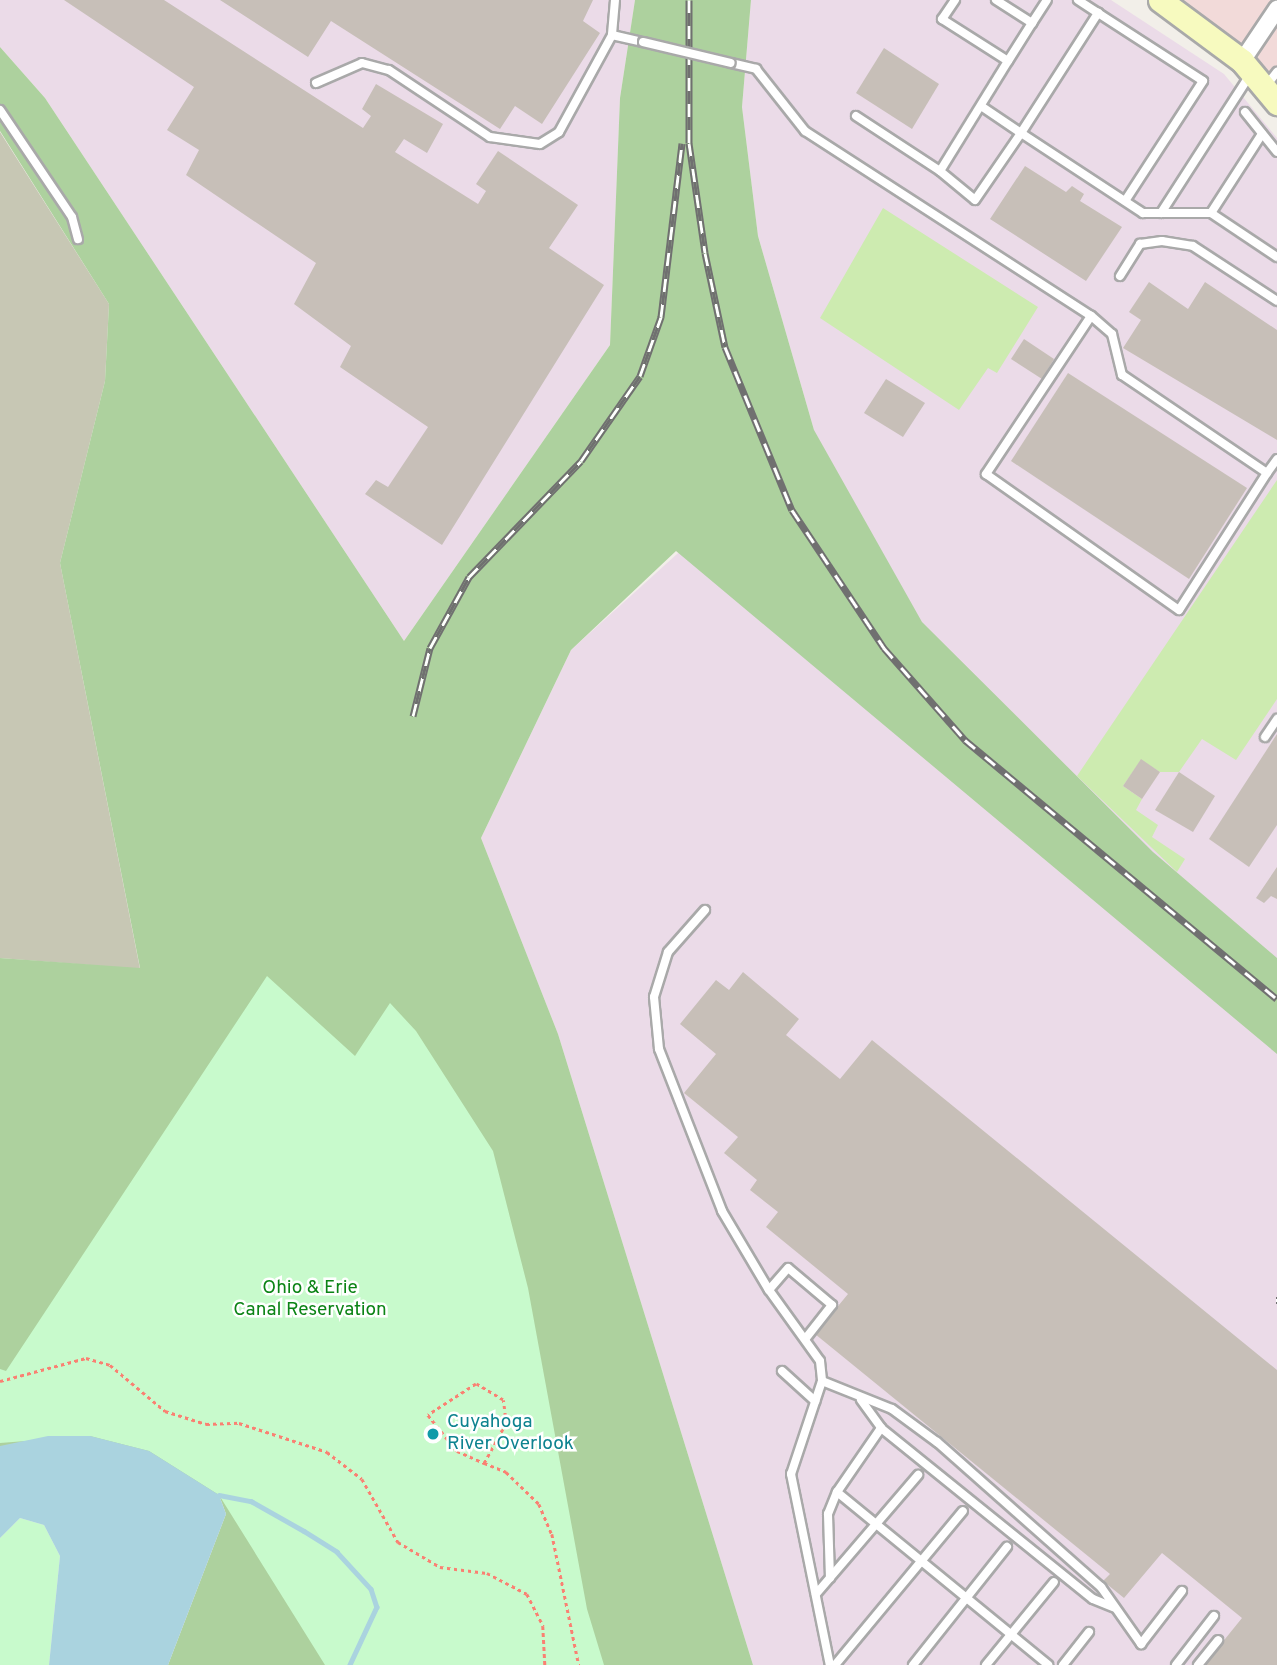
<!DOCTYPE html>
<style>
body{margin:0}
#map{position:relative;width:1277px;height:1665px;overflow:hidden;background:#f2efe9;font-family:Overpass,sans-serif}
div>[style]{position:absolute}
.commercial>*{inset:0;background:#f2dad9}
.industrial>*{inset:0;background:#ebdbe8}
.construction>*{inset:0;background:#c7c7b4}
.grass>*{inset:0;background:#cdebb0}
.forest>*{inset:0;background:#add19e}
.park>*{inset:0;background:#c8facc}
.water>*{inset:0;background:#aad3df}
.stream>*{height:4.5px;margin:-2.25px;padding:0 2.25px;transform-origin:2.25px;border-radius:2.25px;background:#aad3df}
.building>*{inset:0;background:#c7bfb8}
.path>*{height:2.5px;margin-top:-1.25px;transform-origin:0;background:repeating-linear-gradient(90deg,#fa8072 0 3.5px,transparent 0 7px)}
.roads{filter:drop-shadow(2px 0 #a9a9a9) drop-shadow(-2px 0 #a9a9a9) drop-shadow(0 2px #a9a9a9) drop-shadow(0 -2px #a9a9a9)}
.lane>*{height:8px;margin:-4px;padding:0 4px;transform-origin:4px;border-radius:4px;background:#fff}
.street>*{height:16px;margin:-8px;padding:0 8px;transform-origin:8px;border-radius:8px;background:#fff}
.secondary>*{height:23px;margin:-11.5px;padding:0 11.5px;transform-origin:11.5px;border-radius:11.5px;background:#f7fabf}
.rail>*{height:7px;margin-top:-3.5px;transform-origin:0;background:repeating-linear-gradient(90deg,#fff 0 13px,#707070 0 26px);box-sizing:border-box;border-block:2px solid #707070}
.bridges{filter:drop-shadow(2px 0 #a9a9a9) drop-shadow(-2px 0 #a9a9a9) drop-shadow(0 2px #a9a9a9) drop-shadow(0 -2px #a9a9a9)}
.lane-bridge>*{height:8px;margin:-4px;padding:0 4px;transform-origin:4px;border-radius:4px;background:#fff}
.dots>*{width:19px;height:19px;translate:-50% -50%;box-sizing:border-box;border:4px solid #fff;border-radius:50%}
span{translate:-50% -50%;white-space:nowrap;text-align:center;line-height:1.15;-webkit-text-stroke:5px #fff;paint-order:stroke}
.park-label{font-size:19px;color:#0c8416}
.culture-label{font-size:19px;color:#0d838f}
.left{translate:0 -50%;text-align:left}
</style>
<div id="map">
<div class="commercial">
<i style="clip-path:polygon(1167px 0,1277px 0,1277px 103px)"></i>
</div>
<div class="industrial">
<i style="clip-path:polygon(0 0,635px 0,620px 98px,610px 345px,404px 641px,45px 98px,0 47px)"></i>
<i style="clip-path:polygon(751px 0,1111px 0,1224px 74px,1277px 138px,1277px 1665px,753px 1665px,558px 1034px,481px 838px,571px 650px,814px 430px,758px 236px,742px 107px)"></i>
</div>
<div class="construction">
<i style="clip-path:polygon(0 132px,109px 304px,105px 381px,60px 563px,140px 969px,0 958px)"></i>
</div>
<div class="grass">
<i style="clip-path:polygon(883px 208px,1038px 307px,997px 373px,988px 368px,959px 410px,820px 318px)"></i>
<i style="clip-path:polygon(1277px 480px,1277px 699px,1236px 760px,1202px 739px,1179px 772px,1160px 772px,1141px 760px,1123px 786px,1142px 799px,1136px 810px,1158px 825px,1152px 837px,1185px 859px,1177px 872px,1077px 776px)"></i>
</div>
<div class="forest">
<i style="clip-path:polygon(635px 0,751px 0,742px 107px,758px 236px,814px 430px,922px 622px,1153px 852px,1277px 958px,1277px 1054px,676px 551px,571px 650px,481px 838px,558px 1034px,753px 1665px,168px 1665px,226px 1514px,219px 1495px,0 1446px,0 958px,140px 968px,60px 563px,105px 381px,109px 304px,0 131px,0 47px,45px 98px,404px 641px,610px 345px,620px 98px)"></i>
</div>
<div class="park">
<i style="clip-path:polygon(267px 976px,355px 1056px,390px 1003px,416px 1031px,493px 1151px,528px 1288px,587px 1609px,604px 1665px,325px 1665px,219px 1495px,149px 1451px,90px 1436px,0 1443px,0 1369px,6px 1371px)"></i>
<i style="clip-path:polygon(20px 1518px,44px 1525px,60px 1556px,49px 1665px,0 1665px,0 1538px)"></i>
</div>
<div class="water">
<i style="clip-path:polygon(48px 1436px,90px 1436px,149px 1451px,219px 1495px,226px 1514px,168px 1665px,49px 1665px,60px 1556px,44px 1525px,20px 1518px,0 1538px,0 1446px)"></i>
</div>
<div class="stream">
<i style="left:219px;top:1495px;width:33px;rotate:11deg"></i>
<i style="left:251px;top:1501px;width:61px;rotate:29.5deg"></i>
<i style="left:304px;top:1531px;width:39px;rotate:32deg"></i>
<i style="left:337px;top:1552px;width:50px;rotate:47.4deg"></i>
<i style="left:371px;top:1589px;width:19px;rotate:72deg"></i>
<i style="left:377px;top:1607px;width:64px;rotate:115deg"></i>
</div>
<div class="building">
<i style="clip-path:polygon(64px 0,164px 0,363px 128px,371px 116px,362px 109px,376px 84px,443px 124px,427px 153px,404px 139px,395px 152px,478px 204px,486px 191px,476px 184px,498px 151px,578px 205px,549px 248px,604px 285px,442px 545px,365px 494px,376px 480px,388px 487px,428px 427px,340px 367px,351px 346px,294px 304px,316px 263px,186px 175px,199px 150px,167px 130px,194px 87px)"></i>
<i style="clip-path:polygon(220px 0,593px 0,583px 21px,600px 33px,542px 124px,515px 106px,500px 129px,331px 21px,308px 57px)"></i>
<i style="clip-path:polygon(884px 48px,939px 84px,912px 129px,856px 93px)"></i>
<i style="clip-path:polygon(1025px 166px,1066px 192px,1072px 186px,1084px 194px,1080px 201px,1122px 227px,1086px 281px,990px 219px)"></i>
<i style="clip-path:polygon(1149px 282px,1188px 309px,1205px 282px,1277px 330px,1277px 440px,1123px 348px,1141px 320px,1129px 312px)"></i>
<i style="clip-path:polygon(1024px 339px,1054px 359px,1042px 379px,1011px 359px)"></i>
<i style="clip-path:polygon(1068px 373px,1247px 488px,1189px 579px,1011px 461px)"></i>
<i style="clip-path:polygon(886px 379px,925px 403px,903px 437px,864px 413px)"></i>
<i style="clip-path:polygon(1277px 734px,1277px 825px,1249px 867px,1209px 839px)"></i>
<i style="clip-path:polygon(1141px 759px,1160px 772px,1142px 799px,1123px 786px)"></i>
<i style="clip-path:polygon(1179px 772px,1215px 796px,1193px 832px,1155px 810px)"></i>
<i style="clip-path:polygon(1277px 867px,1277px 899px,1271px 896px,1264px 903px,1256px 898px)"></i>
<i style="clip-path:polygon(743px 972px,799px 1019px,786px 1035px,840px 1079px,872px 1040px,1277px 1370px,1277px 1665px,1204px 1665px,1242px 1618px,1162px 1553px,1124px 1598px,1103px 1581px,1110px 1574px,815px 1334px,848px 1294px,766px 1227px,778px 1212px,750px 1190px,757px 1180px,724px 1153px,738px 1137px,684px 1093px,716px 1054px,680px 1024px,716px 980px,729px 990px)"></i>
</div>
<div class="path">
<i style="left:0;top:1381px;width:89px;rotate:-15deg"></i>
<i style="left:86px;top:1358px;width:25px;rotate:16deg"></i>
<i style="left:110px;top:1365px;width:72px;rotate:39.9deg"></i>
<i style="left:165px;top:1411px;width:43px;rotate:17.6deg"></i>
<i style="left:206px;top:1424px;width:33px;rotate:-2deg"></i>
<i style="left:239px;top:1423px;width:93px;rotate:18.2deg"></i>
<i style="left:327px;top:1452px;width:44px;rotate:37.6deg"></i>
<i style="left:362px;top:1479px;width:73px;rotate:60.3deg"></i>
<i style="left:398px;top:1542px;width:49px;rotate:30.8deg"></i>
<i style="left:440px;top:1567px;width:47px;rotate:7.3deg"></i>
<i style="left:487px;top:1573px;width:45px;rotate:27.7deg"></i>
<i style="left:527px;top:1594px;width:36px;rotate:63deg"></i>
<i style="left:543px;top:1626px;width:39px;rotate:87deg"></i>
<i style="left:484px;top:1463px;width:46px;rotate:-61.2deg"></i>
<i style="left:506px;top:1423px;width:23px;rotate:-97deg"></i>
<i style="left:503px;top:1400px;width:31px;rotate:-149deg"></i>
<i style="left:476px;top:1384px;width:57px;rotate:147.1deg"></i>
<i style="left:428px;top:1415px;width:46px;rotate:51.1deg"></i>
<i style="left:457px;top:1451px;width:30px;rotate:24deg"></i>
<i style="left:484px;top:1463px;width:24px;rotate:22deg"></i>
<i style="left:506px;top:1472px;width:46px;rotate:44.1deg"></i>
<i style="left:539px;top:1504px;width:33px;rotate:67deg"></i>
<i style="left:552px;top:1534px;width:134px;rotate:78.4deg"></i>
</div>
<div class="roads">
<div class="lane">
<i style="left:615px;top:0;width:35px;rotate:95deg"></i>
<i style="left:612px;top:35px;width:32px;rotate:13deg"></i>
<i style="left:955px;top:0;width:23px;rotate:124deg"></i>
<i style="left:942px;top:19px;width:78px;rotate:32.5deg"></i>
<i style="left:1008px;top:61px;width:129px;rotate:121.7deg"></i>
<i style="left:940px;top:171px;width:45px;rotate:39.6deg"></i>
<i style="left:975px;top:200px;width:81px;rotate:-55.5deg"></i>
<i style="left:1021px;top:133px;width:146px;rotate:33.3deg"></i>
<i style="left:1143px;top:213px;width:68px"></i>
<i style="left:1211px;top:213px;width:79px;rotate:33.7deg"></i>
<i style="left:996px;top:0;width:43px;rotate:32.6deg"></i>
<i style="left:1032px;top:23px;width:27px;rotate:-57deg"></i>
<i style="left:1078px;top:0;width:24px;rotate:33deg"></i>
<i style="left:1008px;top:61px;width:45px;rotate:-57.7deg"></i>
<i style="left:731px;top:63px;width:26px;rotate:13deg"></i>
<i style="left:756px;top:69px;width:79px;rotate:51.7deg"></i>
<i style="left:805px;top:131px;width:341px;rotate:32.9deg"></i>
<i style="left:316px;top:83px;width:50px;rotate:-23.5deg"></i>
<i style="left:362px;top:63px;width:28px;rotate:15deg"></i>
<i style="left:389px;top:70px;width:121px;rotate:33.6deg"></i>
<i style="left:490px;top:137px;width:50px;rotate:8deg"></i>
<i style="left:540px;top:144px;width:22px;rotate:-32deg"></i>
<i style="left:559px;top:132px;width:111px;rotate:-61.3deg"></i>
<i style="left:1266px;top:86px;width:18px;rotate:-52deg"></i>
<i style="left:981px;top:106px;width:48px;rotate:34deg"></i>
<i style="left:1021px;top:133px;width:143px;rotate:-57.3deg"></i>
<i style="left:1098px;top:13px;width:125px;rotate:32.9deg"></i>
<i style="left:1203px;top:81px;width:143px;rotate:123deg"></i>
<i style="left:0;top:110px;width:129px;rotate:56.1deg"></i>
<i style="left:72px;top:217px;width:23px;rotate:75deg"></i>
<i style="left:1245px;top:112px;width:51px;rotate:51.3deg"></i>
<i style="left:856px;top:116px;width:100px;rotate:33.2deg"></i>
<i style="left:1161px;top:213px;width:164px;rotate:-57.2deg"></i>
<i style="left:1211px;top:213px;width:94px;rotate:-57.2deg"></i>
<i style="left:1120px;top:276px;width:38px;rotate:-58deg"></i>
<i style="left:1140px;top:244px;width:22px;rotate:-8deg"></i>
<i style="left:1162px;top:241px;width:31px;rotate:9deg"></i>
<i style="left:1193px;top:246px;width:100px;rotate:33.2deg"></i>
<i style="left:1267px;top:473px;width:175px;rotate:-145.9deg"></i>
<i style="left:1122px;top:375px;width:42px;rotate:-103.7deg"></i>
<i style="left:1112px;top:334px;width:28px;rotate:-139deg"></i>
<i style="left:1091px;top:316px;width:190px;rotate:123.6deg"></i>
<i style="left:986px;top:474px;width:236px;rotate:35.2deg"></i>
<i style="left:1179px;top:610px;width:163px;rotate:-57.3deg"></i>
<i style="left:1267px;top:473px;width:17px;rotate:-54deg"></i>
<i style="left:1265px;top:737px;width:22px;rotate:-56deg"></i>
<i style="left:705px;top:910px;width:56px;rotate:131.4deg"></i>
<i style="left:668px;top:952px;width:47px;rotate:107.3deg"></i>
<i style="left:654px;top:997px;width:52px;rotate:84.5deg"></i>
<i style="left:659px;top:1049px;width:174px;rotate:68.7deg"></i>
<i style="left:722px;top:1211px;width:92px;rotate:59.3deg"></i>
<i style="left:806px;top:1338px;width:42px;rotate:-51.8deg"></i>
<i style="left:832px;top:1305px;width:57px;rotate:-139.9deg"></i>
<i style="left:788px;top:1268px;width:29px;rotate:131deg"></i>
<i style="left:769px;top:1290px;width:87px;rotate:54.3deg"></i>
<i style="left:820px;top:1361px;width:20px;rotate:84deg"></i>
<i style="left:822px;top:1381px;width:98px;rotate:108.4deg"></i>
<i style="left:791px;top:1474px;width:195px;rotate:78.5deg"></i>
<i style="left:782px;top:1371px;width:45px;rotate:42.3deg"></i>
<i style="left:822px;top:1381px;width:75px;rotate:21.8deg"></i>
<i style="left:892px;top:1409px;width:56px;rotate:36.3deg"></i>
<i style="left:937px;top:1442px;width:219px;rotate:41.5deg"></i>
<i style="left:1101px;top:1587px;width:70px;rotate:54.9deg"></i>
<i style="left:1141px;top:1644px;width:67px;rotate:-52.3deg"></i>
<i style="left:861px;top:1400px;width:34px;rotate:54deg"></i>
<i style="left:881px;top:1428px;width:272px;rotate:38.9deg"></i>
<i style="left:1093px;top:1599px;width:22px;rotate:22deg"></i>
<i style="left:837px;top:1492px;width:78px;rotate:-55.5deg"></i>
<i style="left:830px;top:1578px;width:64px;rotate:-91.8deg"></i>
<i style="left:828px;top:1514px;width:24px;rotate:-68deg"></i>
<i style="left:837px;top:1492px;width:273px;rotate:39.3deg"></i>
<i style="left:816px;top:1594px;width:157px;rotate:-49.4deg"></i>
<i style="left:835px;top:1665px;width:200px;rotate:-50.3deg"></i>
<i style="left:913px;top:1665px;width:151px;rotate:-51.5deg"></i>
<i style="left:986px;top:1665px;width:107px;rotate:-50.7deg"></i>
<i style="left:1063px;top:1665px;width:42px;rotate:-51.8deg"></i>
<i style="left:1176px;top:1665px;width:62px;rotate:-52.2deg"></i>
<i style="left:1198px;top:1665px;width:32px;rotate:-51deg"></i>
</div>
<div class="street">
<i style="left:1242px;top:61px;width:63px;rotate:-56.1deg"></i>
</div>
<div class="secondary">
<i style="left:1160px;top:0;width:102px;rotate:36.6deg"></i>
<i style="left:1242px;top:61px;width:55px;rotate:50.2deg"></i>
</div>
</div>
<div class="rail">
<i style="left:689px;top:0;width:143px;rotate:90deg"></i>
<i style="left:689px;top:143px;width:111px;rotate:81.7deg"></i>
<i style="left:705px;top:253px;width:96px;rotate:78deg"></i>
<i style="left:725px;top:347px;width:176px;rotate:67.7deg"></i>
<i style="left:792px;top:510px;width:166px;rotate:56.3deg"></i>
<i style="left:884px;top:648px;width:123px;rotate:48.6deg"></i>
<i style="left:965px;top:740px;width:405px;rotate:39.7deg"></i>
<i style="left:413px;top:716px;width:70px;rotate:-76deg"></i>
<i style="left:430px;top:648px;width:81px;rotate:-61.2deg"></i>
<i style="left:469px;top:577px;width:161px;rotate:-46deg"></i>
<i style="left:581px;top:461px;width:103px;rotate:-55.2deg"></i>
<i style="left:640px;top:376px;width:63px;rotate:-70.4deg"></i>
<i style="left:661px;top:317px;width:175px;rotate:-83.1deg"></i>
<i style="left:1276px;top:1300px;width:1px"></i>
</div>
<div class="bridges">
<div class="lane-bridge">
<i style="left:643px;top:42px;width:90px;rotate:13.4deg"></i>
</div>
</div>
<div class="dots">
<i style="left:433px;top:1434px;background:#0f9aa8"></i>
</div>
<div class="park-label">
<span style="left:310px;top:1300px">Ohio &amp; Erie<br>Canal Reservation</span>
</div>
<div class="culture-label">
<span class="left" style="left:447px;top:1434px">Cuyahoga<br>River Overlook</span>
</div>
</div>
